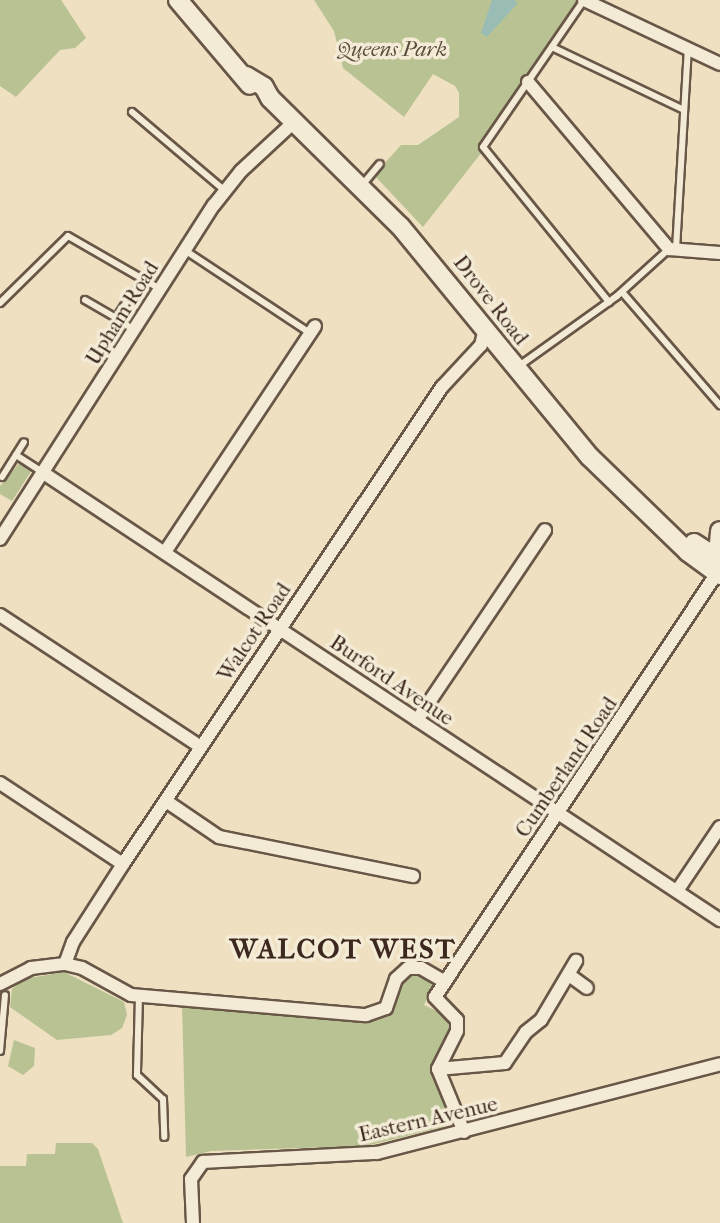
<!DOCTYPE html>
<style>
body{margin:0}
#map{position:relative;width:720px;height:1223px;overflow:hidden;background:#eee0c0;font-family:"IM FELL French Canon",serif}
div>[style]{position:absolute}
.green>*{inset:0;background:#b9c292}
.water>*{inset:0;background:#99bdb5}
.roads{filter:drop-shadow(2px 0 #685647) drop-shadow(-2px 0 #685647) drop-shadow(0 2px #685647) drop-shadow(0 -2px #685647)}
.lane>*{height:6px;margin:-3px;padding:0 3px;transform-origin:3px;border-radius:3px;background:#f4ebd6}
.street>*{height:12px;margin:-6px;padding:0 6px;transform-origin:6px;border-radius:6px;background:#f4ebd6}
.secondary>*{height:18px;margin:-9px;padding:0 9px;transform-origin:9px;border-radius:9px;background:#f4ebd6}
span{translate:-50% -50%;white-space:nowrap;text-align:center;line-height:1.15;-webkit-text-stroke:7px #f4ebd6;paint-order:stroke}
.park-label{font-size:21px;color:#5b4e3c;font-style:italic}
.street-label{font-size:21px;color:#3c281f}
.district-label{font-size:28px;color:#3c281f;font-weight:700;letter-spacing:2px}
</style>
<div id="map">
<div class="green">
<i style="clip-path:polygon(0 0,61px 0,86px 38px,75px 48px,60px 50px,16px 97px,0 86px)"></i>
<i style="clip-path:polygon(314px 0,578px 0,495px 123px,482px 152px,423px 227px,374px 175px,401px 145px,418px 145px,459px 117px,459px 93px,455px 86px,433px 74px,404px 117px,343px 68px,334px 31px)"></i>
<i style="clip-path:polygon(20px 462px,32px 470px,12px 501px,0 494px,0 486px)"></i>
<i style="clip-path:polygon(416px 971px,433px 986px,424px 1005px,451px 1018px,451px 1033px,432px 1070px,448px 1116px,443px 1127px,366px 1146px,211px 1151px,186px 1157px,182px 1004px,371px 1019px,402px 976px)"></i>
<i style="clip-path:polygon(64px 972px,124px 1002px,127px 1015px,122px 1028px,111px 1035px,57px 1040px,10px 1007px,12px 989px,24px 979px)"></i>
<i style="clip-path:polygon(14px 1040px,35px 1048px,34px 1066px,23px 1075px,8px 1066px)"></i>
<i style="clip-path:polygon(56px 1143px,92px 1143px,98px 1149px,123px 1223px,0 1223px,0 1166px,26px 1166px,27px 1154px,55px 1154px)"></i>
</div>
<div class="water">
<i style="clip-path:polygon(492px 0,515px 0,517px 4px,487px 37px,481px 33px)"></i>
</div>
<div class="roads">
<div class="lane">
<i style="left:584px;top:0;width:178px;rotate:124.5deg"></i>
<i style="left:483px;top:147px;width:200px;rotate:50.9deg"></i>
<i style="left:552px;top:47px;width:146px;rotate:25.5deg"></i>
<i style="left:132px;top:112px;width:121px;rotate:40.3deg"></i>
<i style="left:363px;top:184px;width:26px;rotate:-50deg"></i>
<i style="left:676px;top:249px;width:200px;rotate:-86.6deg"></i>
<i style="left:186px;top:251px;width:149px;rotate:33.5deg"></i>
<i style="left:133px;top:292px;width:31px;rotate:123deg"></i>
<i style="left:116px;top:318px;width:22px;rotate:34deg"></i>
<i style="left:622px;top:292px;width:150px;rotate:49.1deg"></i>
<i style="left:85px;top:300px;width:36px;rotate:30deg"></i>
<i style="left:0;top:303px;width:95px;rotate:-44.6deg"></i>
<i style="left:68px;top:236px;width:106px;rotate:29.9deg"></i>
<i style="left:519px;top:366px;width:120px;rotate:-35.5deg"></i>
<i style="left:617px;top:296px;width:70px;rotate:-42.1deg"></i>
<i style="left:16px;top:455px;width:31px;rotate:33deg"></i>
<i style="left:2px;top:477px;width:41px;rotate:-57.8deg"></i>
<i style="left:139px;top:996px;width:79px;rotate:91.5deg"></i>
<i style="left:137px;top:1075px;width:35px;rotate:43deg"></i>
<i style="left:163px;top:1099px;width:38px;rotate:88deg"></i>
<i style="left:0;top:1051px;width:56px;rotate:-84.9deg"></i>
</div>
<div class="street">
<i style="left:584px;top:0;width:150px;rotate:25.2deg"></i>
<i style="left:528px;top:82px;width:219px;rotate:49.8deg"></i>
<i style="left:669px;top:249px;width:51px;rotate:4.5deg"></i>
<i style="left:42px;top:472px;width:813px;rotate:33.46deg"></i>
<i style="left:0;top:539px;width:397px;rotate:-57.4deg"></i>
<i style="left:214px;top:205px;width:43px;rotate:-51.5deg"></i>
<i style="left:241px;top:171px;width:72px;rotate:-42.8deg"></i>
<i style="left:165px;top:552px;width:271px;rotate:-56.4deg"></i>
<i style="left:0;top:615px;width:240px;rotate:33.3deg"></i>
<i style="left:417px;top:720px;width:229px;rotate:-56deg"></i>
<i style="left:0;top:783px;width:147px;rotate:33.4deg"></i>
<i style="left:166px;top:801px;width:64px;rotate:34.2deg"></i>
<i style="left:219px;top:837px;width:198px;rotate:11.4deg"></i>
<i style="left:677px;top:891px;width:77px;rotate:-56.1deg"></i>
<i style="left:65px;top:964px;width:23px;rotate:-70deg"></i>
<i style="left:73px;top:942px;width:93px;rotate:-57.3deg"></i>
<i style="left:123px;top:864px;width:574px;rotate:-56.23deg"></i>
<i style="left:442px;top:387px;width:57px;rotate:-47.1deg"></i>
<i style="left:481px;top:345px;width:16px;rotate:-76deg"></i>
<i style="left:569px;top:975px;width:22px;rotate:36deg"></i>
<i style="left:0;top:984px;width:35px;rotate:-27deg"></i>
<i style="left:31px;top:968px;width:34px;rotate:-7deg"></i>
<i style="left:65px;top:964px;width:17px;rotate:13deg"></i>
<i style="left:82px;top:968px;width:56px;rotate:28.9deg"></i>
<i style="left:131px;top:995px;width:236px;rotate:4.9deg"></i>
<i style="left:366px;top:1015px;width:21px;rotate:-19deg"></i>
<i style="left:386px;top:1008px;width:31px;rotate:-71deg"></i>
<i style="left:396px;top:979px;width:16px;rotate:-43deg"></i>
<i style="left:408px;top:968px;width:13px"></i>
<i style="left:421px;top:968px;width:28px;rotate:30deg"></i>
<i style="left:438px;top:1069px;width:67px;rotate:-5.1deg"></i>
<i style="left:505px;top:1063px;width:37px;rotate:-56deg"></i>
<i style="left:526px;top:1032px;width:19px;rotate:-39deg"></i>
<i style="left:541px;top:1020px;width:69px;rotate:-59.3deg"></i>
<i style="left:464px;top:1132px;width:68px;rotate:-112.4deg"></i>
<i style="left:438px;top:1069px;width:42px;rotate:-63.4deg"></i>
<i style="left:457px;top:1031px;width:11px;rotate:-90deg"></i>
<i style="left:457px;top:1020px;width:32px;rotate:-134deg"></i>
<i style="left:435px;top:997px;width:509px;rotate:-56.37deg"></i>
<i style="left:193px;top:1223px;width:44px;rotate:-92.6deg"></i>
<i style="left:191px;top:1179px;width:21px;rotate:-55deg"></i>
<i style="left:203px;top:1162px;width:174px;rotate:-3deg"></i>
<i style="left:377px;top:1153px;width:354px;rotate:-14.5deg"></i>
</div>
<div class="secondary">
<i style="left:178px;top:0;width:111px;rotate:49.7deg"></i>
<i style="left:246px;top:76px;width:21px;rotate:31deg"></i>
<i style="left:264px;top:87px;width:13px;rotate:61deg"></i>
<i style="left:270px;top:98px;width:182px;rotate:44.6deg"></i>
<i style="left:400px;top:226px;width:299px;rotate:50.6deg"></i>
<i style="left:590px;top:457px;width:136px;rotate:44.1deg"></i>
<i style="left:688px;top:552px;width:39px;rotate:36deg"></i>
<i style="left:694px;top:543px;width:31px;rotate:33deg"></i>
<i style="left:717px;top:566px;width:35px;rotate:-85deg"></i>
</div>
</div>
<div class="park-label">
<span style="left:392px;top:49px">Queens Park</span>
</div>
<div class="street-label">
<span style="left:491px;top:300px;rotate:52deg">Drove Road</span>
<span style="left:122px;top:313px;rotate:-58deg">Upham Road</span>
<span style="left:254px;top:632px;rotate:-56deg">Walcot Road</span>
<span style="left:392px;top:680px;rotate:34deg">Burford Avenue</span>
<span style="left:566px;top:767px;rotate:-56deg">Cumberland Road</span>
<span style="left:428px;top:1119px;rotate:-13deg">Eastern Avenue</span>
</div>
<div class="district-label">
<span style="left:343px;top:949px">WALCOT WEST</span>
</div>
</div>
